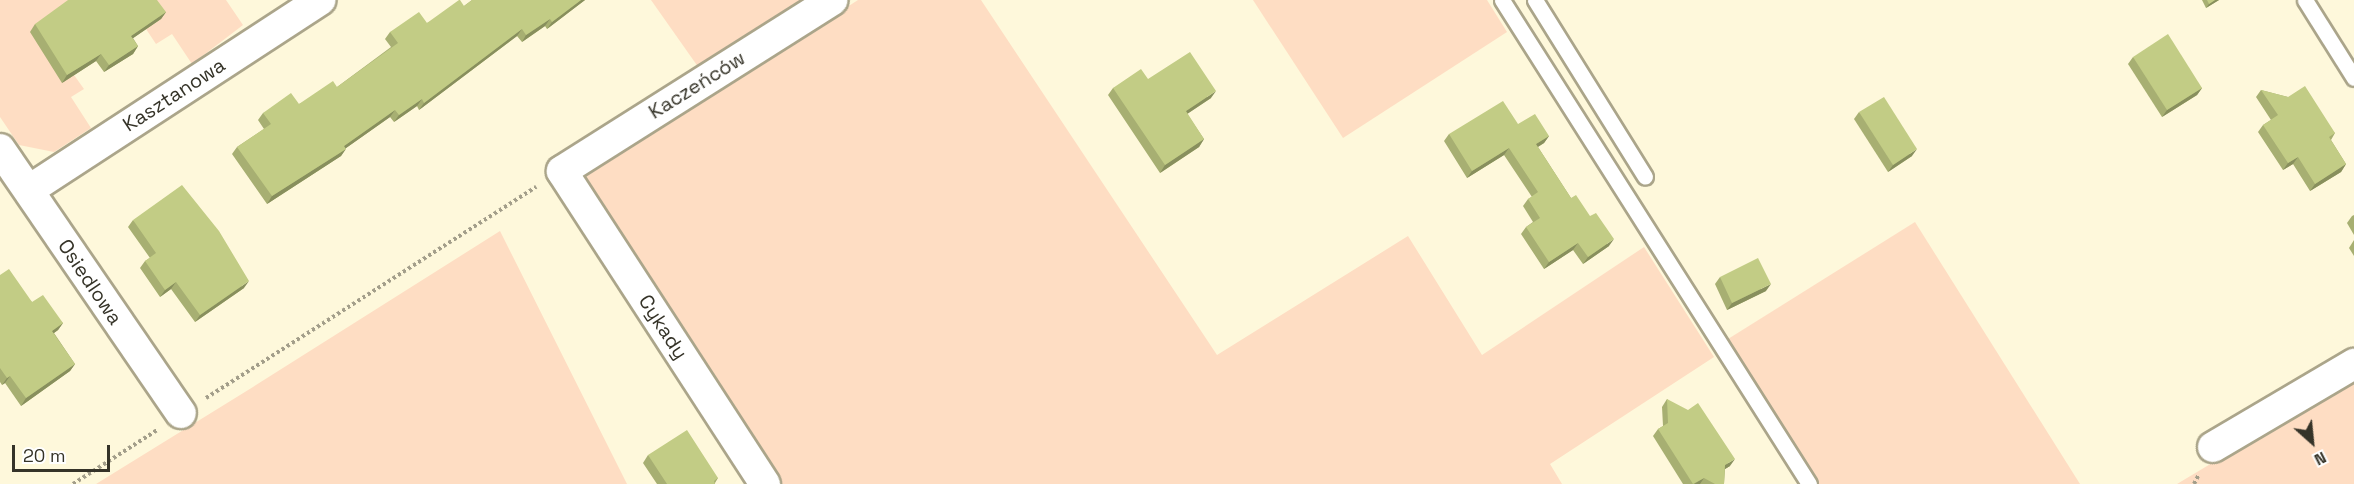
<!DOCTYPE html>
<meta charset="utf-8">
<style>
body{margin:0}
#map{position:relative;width:2354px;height:484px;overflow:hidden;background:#fef8db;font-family:"Space Grotesk",sans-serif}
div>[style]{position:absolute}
.green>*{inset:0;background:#feddc3}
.path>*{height:4px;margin-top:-2px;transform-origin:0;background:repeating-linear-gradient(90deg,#a39e8a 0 3px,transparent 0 6px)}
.roads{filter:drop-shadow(2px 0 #aba58a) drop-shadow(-2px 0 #aba58a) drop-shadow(0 2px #aba58a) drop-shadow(0 -2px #aba58a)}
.lane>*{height:15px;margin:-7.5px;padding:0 7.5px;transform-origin:7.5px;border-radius:7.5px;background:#fff}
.street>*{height:30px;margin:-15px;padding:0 15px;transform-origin:15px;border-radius:15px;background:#fff}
.wall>*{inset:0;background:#a7af72}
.shaded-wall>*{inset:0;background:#888f5d}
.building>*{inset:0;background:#c2cc85}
span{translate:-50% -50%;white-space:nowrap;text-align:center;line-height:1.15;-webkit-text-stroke:6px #fff;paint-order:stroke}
.street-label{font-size:20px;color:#353328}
.north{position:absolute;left:2282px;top:412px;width:60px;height:60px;-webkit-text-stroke:4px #fff;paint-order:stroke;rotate:153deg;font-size:16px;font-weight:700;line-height:24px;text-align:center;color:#353328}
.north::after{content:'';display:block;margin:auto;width:21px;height:27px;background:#353328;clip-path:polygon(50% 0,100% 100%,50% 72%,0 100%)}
.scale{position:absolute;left:12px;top:445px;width:98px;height:27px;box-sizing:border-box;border:3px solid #353328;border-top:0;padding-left:8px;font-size:18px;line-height:21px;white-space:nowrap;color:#353328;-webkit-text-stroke:4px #fff;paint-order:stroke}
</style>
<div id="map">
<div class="green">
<i style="clip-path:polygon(0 0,72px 0,62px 82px,74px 75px,84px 89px,71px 97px,91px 128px,54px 152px,19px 145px,0 117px)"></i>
<i style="clip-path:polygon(148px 0,226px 0,243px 25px,192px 64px,172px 34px,156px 44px,146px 29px,161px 19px)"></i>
<i style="clip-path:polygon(651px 0,815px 0,701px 71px)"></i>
<i style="clip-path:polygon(858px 0,981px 0,1217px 355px,1408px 236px,1482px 355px,1644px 247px,1714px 357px,1550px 464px,1562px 484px,779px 484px,579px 181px)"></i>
<i style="clip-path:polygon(1253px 0,1487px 0,1507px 32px,1343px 138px)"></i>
<i style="clip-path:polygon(1915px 222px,2080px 484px,1819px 484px,1728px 339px)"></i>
<i style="clip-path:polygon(500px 231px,627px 484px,96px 484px,253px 387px)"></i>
<i style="clip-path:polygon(2354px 376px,2354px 484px,2177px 484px,2294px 414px)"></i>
</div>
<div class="path">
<i style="left:206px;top:398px;width:392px;rotate:-32.6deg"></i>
<i style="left:73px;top:484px;width:100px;rotate:-32.7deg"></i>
<i style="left:2194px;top:484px;width:11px;rotate:-63deg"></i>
</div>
<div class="roads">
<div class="lane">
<i style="left:1502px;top:0;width:573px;rotate:57.61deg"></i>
<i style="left:1535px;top:0;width:208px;rotate:58.1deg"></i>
<i style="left:2305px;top:0;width:92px;rotate:57.9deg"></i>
</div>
<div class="street">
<i style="left:0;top:149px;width:320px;rotate:55.6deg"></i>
<i style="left:29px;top:190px;width:348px;rotate:-33.1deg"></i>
<i style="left:2213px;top:447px;width:164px;rotate:-30.5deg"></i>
<i style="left:765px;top:484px;width:373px;rotate:-123deg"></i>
<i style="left:562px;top:171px;width:320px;rotate:-32.3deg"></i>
</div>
</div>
<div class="wall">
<i style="clip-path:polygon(472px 0,585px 0,547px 29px,545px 26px,522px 42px,517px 36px,419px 110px,417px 106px,394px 122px,390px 117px,346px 148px,341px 156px,267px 204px,232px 154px,237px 147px,264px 129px,258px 120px,263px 113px,299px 104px,337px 87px,391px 47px,385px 39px,390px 32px,427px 23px,464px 6px)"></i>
<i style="clip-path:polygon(2202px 0,2219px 0,2206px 8px)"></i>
<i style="clip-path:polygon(166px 12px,161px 19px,133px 38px,138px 46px,133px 54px,104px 72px,96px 61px,62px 83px,30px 32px,35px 24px)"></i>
<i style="clip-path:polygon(2133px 57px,2202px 88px,2197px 95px,2162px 117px,2128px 64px)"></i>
<i style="clip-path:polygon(1148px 79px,1211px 98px,1187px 114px,1204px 139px,1199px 147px,1160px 173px,1108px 95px,1113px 88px)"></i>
<i style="clip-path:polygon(2261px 90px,2288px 97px,2335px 133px,2331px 140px,2346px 164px,2341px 172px,2310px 191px,2293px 164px,2283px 170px,2258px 132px,2263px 125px,2271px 120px,2256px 97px)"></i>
<i style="clip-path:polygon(1859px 112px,1912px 156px,1888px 172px,1854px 119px)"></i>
<i style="clip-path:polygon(1449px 134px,1549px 136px,1544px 143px,1538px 147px,1571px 198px,1609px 246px,1583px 264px,1573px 250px,1544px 269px,1521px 234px,1526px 227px,1533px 222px,1523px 206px,1528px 199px,1532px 197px,1504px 155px,1467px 178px,1444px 141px)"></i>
<i style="clip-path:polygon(2354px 215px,2354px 235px,2347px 223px,2352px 216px)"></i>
<i style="clip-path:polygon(133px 220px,244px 288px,195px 322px,171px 289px,160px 297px,140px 268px,145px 261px,150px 258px,128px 227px)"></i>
<i style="clip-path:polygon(2354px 240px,2354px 256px,2349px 248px)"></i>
<i style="clip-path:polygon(0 275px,32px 302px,63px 323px,58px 330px,54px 333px,75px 364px,70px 371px,21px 406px,5px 383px,2px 385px,0 382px)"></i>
<i style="clip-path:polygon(1720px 277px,1766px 291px,1727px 310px,1715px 284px)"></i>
<i style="clip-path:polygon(1667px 399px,1730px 466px,1725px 469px,1724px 484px,1683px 484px,1653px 436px,1658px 429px,1663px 426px,1662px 407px)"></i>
<i style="clip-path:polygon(648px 455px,718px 478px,715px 483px,715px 484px,657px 484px,643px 463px)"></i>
</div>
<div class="shaded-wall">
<i style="clip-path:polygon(581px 0,585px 0,547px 29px,552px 22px)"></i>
<i style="clip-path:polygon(2215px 0,2219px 0,2206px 8px,2209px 4px)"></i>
<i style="clip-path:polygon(166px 12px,161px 19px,126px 43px,131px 36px)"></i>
<i style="clip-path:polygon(550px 19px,545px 26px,522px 42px,526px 35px)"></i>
<i style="clip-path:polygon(522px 29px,517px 36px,419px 110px,424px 103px)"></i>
<i style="clip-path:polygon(138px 46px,133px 54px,104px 72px,109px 65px)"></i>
<i style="clip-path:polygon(101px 54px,96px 61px,62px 83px,67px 75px)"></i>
<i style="clip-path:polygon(2202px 88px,2197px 95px,2162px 117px,2167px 110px)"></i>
<i style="clip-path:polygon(1216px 91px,1211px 98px,1181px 118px,1186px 111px)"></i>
<i style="clip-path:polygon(422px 99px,417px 106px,394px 122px,399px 115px)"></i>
<i style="clip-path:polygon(395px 110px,390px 117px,339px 153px,344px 146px)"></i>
<i style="clip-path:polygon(1549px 136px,1544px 143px,1531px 151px,1536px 144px)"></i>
<i style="clip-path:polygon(1204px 139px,1199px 147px,1160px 173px,1165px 165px)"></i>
<i style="clip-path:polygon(1509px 148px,1504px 155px,1467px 178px,1472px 171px)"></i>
<i style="clip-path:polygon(346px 149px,341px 156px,267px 204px,272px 196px)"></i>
<i style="clip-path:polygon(1917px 149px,1912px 156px,1888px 172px,1893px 165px)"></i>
<i style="clip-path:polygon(2298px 157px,2293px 164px,2283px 170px,2288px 163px)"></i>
<i style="clip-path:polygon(2346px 164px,2341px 172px,2310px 191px,2315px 184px)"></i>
<i style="clip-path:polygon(1614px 239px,1609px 246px,1583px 264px,1588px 257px)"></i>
<i style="clip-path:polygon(1578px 243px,1573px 250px,1544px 269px,1549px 262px)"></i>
<i style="clip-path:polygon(249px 281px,244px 288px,195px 322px,200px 315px)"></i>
<i style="clip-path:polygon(176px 282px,171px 289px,160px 297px,165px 290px)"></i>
<i style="clip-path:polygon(1771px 284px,1766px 291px,1727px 310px,1732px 303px)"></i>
<i style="clip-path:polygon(63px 323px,58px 330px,47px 338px,52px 331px)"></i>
<i style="clip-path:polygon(75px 364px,70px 371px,21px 406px,26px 398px)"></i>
<i style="clip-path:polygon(10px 376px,5px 383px,2px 385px,7px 378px)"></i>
<i style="clip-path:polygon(1735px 459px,1730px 466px,1720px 472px,1725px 465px)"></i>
<i style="clip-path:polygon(1704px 478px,1700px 484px,1694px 484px)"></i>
</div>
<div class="building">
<i style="clip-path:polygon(68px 0,157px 0,166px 12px,131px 36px,138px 46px,109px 65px,101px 54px,67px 75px,35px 24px)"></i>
<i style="clip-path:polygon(459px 0,460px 0,464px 6px,472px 0,581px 0,552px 22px,550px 19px,526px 35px,522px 29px,424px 103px,422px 99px,399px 115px,395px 110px,344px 146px,346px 149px,272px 196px,237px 147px,271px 124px,263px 113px,291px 93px,299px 104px,333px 81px,337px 87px,398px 43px,390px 32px,419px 12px,427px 23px)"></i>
<i style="clip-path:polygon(2207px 0,2215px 0,2209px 4px)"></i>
<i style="clip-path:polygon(2168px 34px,2202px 88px,2167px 110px,2133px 57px)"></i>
<i style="clip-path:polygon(1190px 52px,1216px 91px,1186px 111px,1204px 139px,1165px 165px,1113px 88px,1141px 69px,1148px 79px)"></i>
<i style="clip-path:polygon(2305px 86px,2335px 133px,2329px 137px,2346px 164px,2315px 184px,2298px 157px,2288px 163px,2263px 125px,2278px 115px,2261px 90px,2288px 97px)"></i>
<i style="clip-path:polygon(1884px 97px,1917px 149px,1893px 165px,1859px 112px)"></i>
<i style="clip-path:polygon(1503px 101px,1518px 124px,1535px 114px,1549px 136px,1536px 144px,1571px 198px,1576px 195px,1590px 216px,1596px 213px,1614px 239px,1588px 257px,1578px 243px,1549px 262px,1526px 227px,1540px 218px,1528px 199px,1538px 192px,1509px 148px,1472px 171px,1449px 134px)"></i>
<i style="clip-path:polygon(182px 185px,219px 231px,249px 281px,200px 315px,176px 282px,165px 290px,145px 261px,156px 253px,133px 220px)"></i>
<i style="clip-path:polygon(1758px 258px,1771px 284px,1732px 303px,1720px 277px)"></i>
<i style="clip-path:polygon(9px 269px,32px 302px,43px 295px,63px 323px,52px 331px,75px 364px,26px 398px,10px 376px,7px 378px,0 368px,0 275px)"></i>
<i style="clip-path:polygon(1667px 399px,1688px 410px,1698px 403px,1735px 459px,1725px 465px,1724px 484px,1715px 484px,1704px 478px,1693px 484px,1658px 429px,1668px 423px)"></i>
<i style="clip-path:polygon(687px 430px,718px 478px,714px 481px,715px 484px,667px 484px,648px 455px)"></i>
</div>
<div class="street-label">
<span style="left:697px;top:85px;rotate:-32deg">Kaczeńców</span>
<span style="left:174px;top:95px;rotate:-33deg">Kasztanowa</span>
<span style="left:90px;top:282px;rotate:56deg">Osiedlowa</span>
<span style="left:663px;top:327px;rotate:57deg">Cykady</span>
</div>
<div class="north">N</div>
<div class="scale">20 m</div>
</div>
